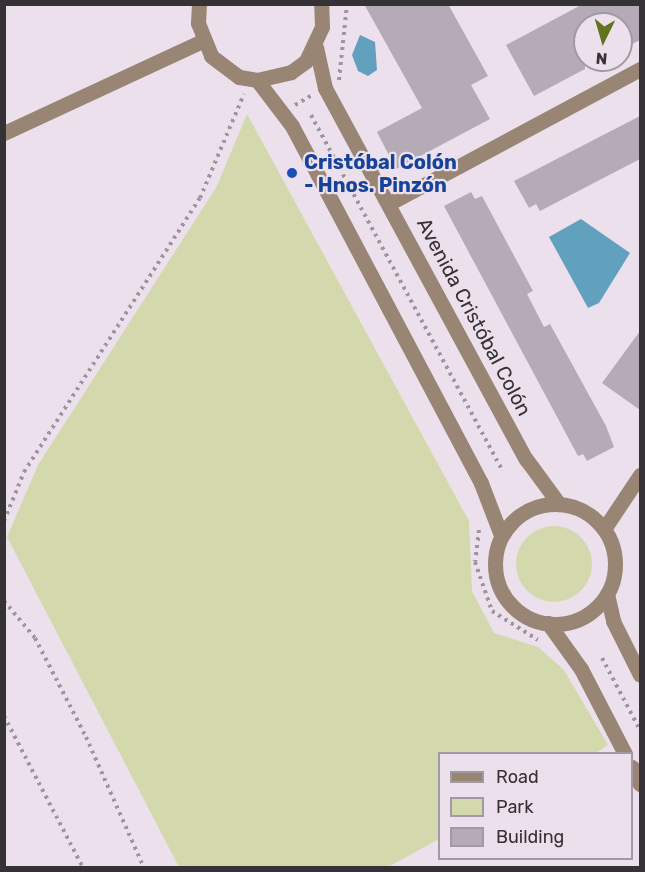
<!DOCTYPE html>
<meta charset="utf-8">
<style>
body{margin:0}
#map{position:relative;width:645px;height:872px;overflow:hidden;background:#ebe0ec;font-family:Rubik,sans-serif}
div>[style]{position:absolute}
.green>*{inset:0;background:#d3d9ac}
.round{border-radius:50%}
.water>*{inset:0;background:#61a1be}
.building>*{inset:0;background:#b5abb6}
.path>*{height:4px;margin-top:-2px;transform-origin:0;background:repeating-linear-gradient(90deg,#9e969f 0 3px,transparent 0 7.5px)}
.minor>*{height:15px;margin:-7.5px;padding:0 7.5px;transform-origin:7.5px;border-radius:7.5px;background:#998574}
.minor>.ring{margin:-7.5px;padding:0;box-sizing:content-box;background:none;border:15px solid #998574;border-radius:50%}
.dots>*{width:16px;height:16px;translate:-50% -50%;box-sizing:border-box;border:3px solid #ebe0ec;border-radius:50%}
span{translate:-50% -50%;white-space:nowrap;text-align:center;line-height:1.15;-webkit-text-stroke:4.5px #ebe0ec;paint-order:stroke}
.transit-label{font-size:20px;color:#164399;font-weight:700}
.left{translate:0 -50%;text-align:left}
.street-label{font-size:20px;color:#353135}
.frame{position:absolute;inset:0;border:6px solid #353135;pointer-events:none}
.legend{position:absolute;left:438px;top:752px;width:195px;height:108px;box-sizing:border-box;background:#ebe0ec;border:2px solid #a29aa3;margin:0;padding:8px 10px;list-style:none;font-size:18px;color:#353135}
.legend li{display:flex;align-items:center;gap:12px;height:30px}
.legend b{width:30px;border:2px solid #a29aa3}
.north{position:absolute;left:573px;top:12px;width:60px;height:60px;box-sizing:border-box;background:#ebe0ec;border:2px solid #a29aa3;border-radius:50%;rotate:185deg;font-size:16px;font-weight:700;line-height:24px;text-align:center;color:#353135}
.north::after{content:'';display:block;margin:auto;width:21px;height:27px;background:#64731f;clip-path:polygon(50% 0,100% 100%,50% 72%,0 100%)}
</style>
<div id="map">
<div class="green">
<i style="clip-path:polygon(247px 114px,469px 521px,472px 591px,494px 633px,538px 647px,564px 670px,608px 745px,594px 754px,440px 754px,439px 839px,388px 867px,179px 867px,7px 537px,38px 465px,217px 186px)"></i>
<i class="round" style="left:516px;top:526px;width:76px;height:76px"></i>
</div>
<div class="water">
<i style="clip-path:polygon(360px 35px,375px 42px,377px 70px,368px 76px,358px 71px,352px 55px)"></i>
<i style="clip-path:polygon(581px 219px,630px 253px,599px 303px,588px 308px,549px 237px)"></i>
</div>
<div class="building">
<i style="clip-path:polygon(364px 4px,448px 4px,488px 76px,471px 85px,490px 119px,396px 169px,377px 132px,422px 108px)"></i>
<i style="clip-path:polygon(583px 4px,640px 4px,640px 40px,621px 50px,621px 24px,585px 24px,585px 69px,534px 96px,506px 45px)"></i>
<i style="clip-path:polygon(640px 116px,640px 159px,540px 211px,536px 204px,529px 208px,514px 181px)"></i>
<i style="clip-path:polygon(471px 192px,475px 199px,482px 196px,533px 291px,527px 294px,544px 327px,550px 324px,606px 426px,614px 447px,587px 461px,583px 454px,578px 456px,444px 206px)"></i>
<i style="clip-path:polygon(640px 331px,640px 410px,602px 383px)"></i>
</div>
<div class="path">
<i style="left:339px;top:80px;width:76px;rotate:-84deg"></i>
<i style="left:295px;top:105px;width:20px;rotate:-30deg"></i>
<i style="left:311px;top:115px;width:404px;rotate:61.7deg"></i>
<i style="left:4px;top:521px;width:53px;rotate:-67.8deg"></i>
<i style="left:24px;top:472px;width:326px;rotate:-57.3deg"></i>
<i style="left:200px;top:198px;width:113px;rotate:-67.1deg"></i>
<i style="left:479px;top:530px;width:32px;rotate:97deg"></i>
<i style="left:475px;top:562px;width:52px;rotate:70.9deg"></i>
<i style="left:492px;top:611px;width:54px;rotate:32.2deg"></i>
<i style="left:4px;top:601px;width:48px;rotate:50deg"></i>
<i style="left:35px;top:638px;width:111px;rotate:62.7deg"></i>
<i style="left:86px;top:737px;width:143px;rotate:66.1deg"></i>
<i style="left:602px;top:658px;width:81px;rotate:62.2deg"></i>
<i style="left:4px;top:716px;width:171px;rotate:62.5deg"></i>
</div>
<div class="minor">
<i style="left:199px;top:4px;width:19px;rotate:93deg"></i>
<i style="left:198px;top:23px;width:35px;rotate:68deg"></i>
<i style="left:211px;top:56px;width:35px;rotate:37deg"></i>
<i style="left:239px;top:77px;width:18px;rotate:9deg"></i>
<i style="left:257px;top:80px;width:35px;rotate:-13deg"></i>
<i style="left:291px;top:72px;width:19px;rotate:-36deg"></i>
<i style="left:306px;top:61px;width:38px;rotate:-65deg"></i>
<i style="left:322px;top:27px;width:23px;rotate:-92deg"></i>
<i style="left:316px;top:47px;width:42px;rotate:77.6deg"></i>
<i style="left:325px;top:88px;width:422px;rotate:61.6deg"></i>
<i style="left:526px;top:459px;width:56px;rotate:53.7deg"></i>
<i style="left:257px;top:80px;width:58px;rotate:52.7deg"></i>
<i style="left:292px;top:126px;width:404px;rotate:62.1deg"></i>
<i style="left:481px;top:483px;width:56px;rotate:69deg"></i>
<i style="left:4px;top:133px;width:218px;rotate:-24.9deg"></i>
<i style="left:390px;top:203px;width:284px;rotate:-28.2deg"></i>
<i class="ring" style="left:495px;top:504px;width:105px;height:105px"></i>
<i style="left:604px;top:529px;width:65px;rotate:-56.3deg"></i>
<i style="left:607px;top:594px;width:28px;rotate:77deg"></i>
<i style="left:613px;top:621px;width:60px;rotate:63.4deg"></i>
<i style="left:548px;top:623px;width:57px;rotate:54.3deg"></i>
<i style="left:581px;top:669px;width:96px;rotate:62.6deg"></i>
<i style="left:632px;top:767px;width:19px;rotate:65deg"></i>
</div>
<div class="dots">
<i style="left:292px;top:173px;background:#1a4fb4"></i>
</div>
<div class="transit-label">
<span class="left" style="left:304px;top:174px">Cristóbal Colón<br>- Hnos. Pinzón</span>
</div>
<div class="street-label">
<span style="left:474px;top:317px;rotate:62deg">Avenida Cristóbal Colón</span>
</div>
<div class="frame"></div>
<ul class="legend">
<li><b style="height:8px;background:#998574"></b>Road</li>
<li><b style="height:16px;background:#d3d9ac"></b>Park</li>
<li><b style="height:16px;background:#b5abb6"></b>Building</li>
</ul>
<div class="north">N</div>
</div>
